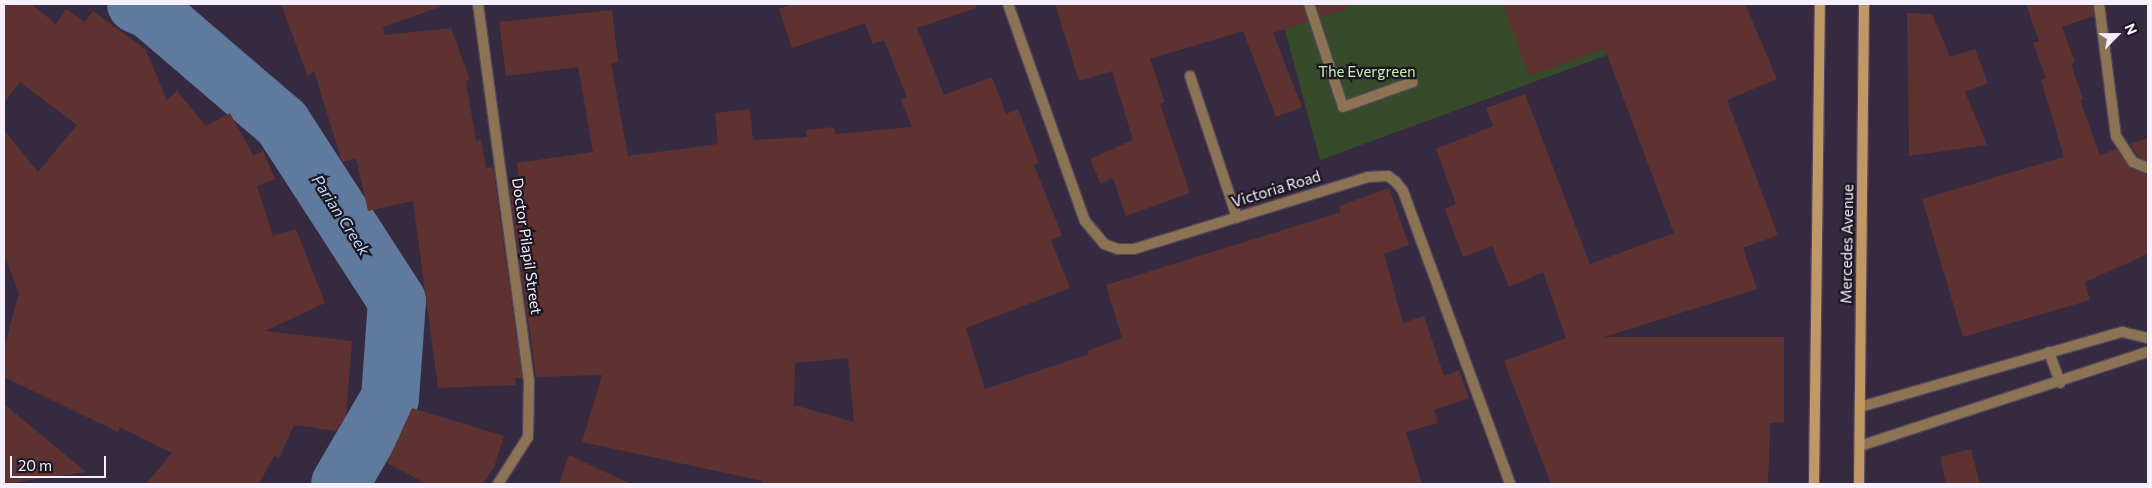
<!DOCTYPE html>
<style>
body{margin:0}
#map{position:relative;width:2152px;height:488px;overflow:hidden;background:#362a41;font-family:Commissioner,sans-serif}
div>[style]{position:absolute}
.green>*{inset:0;background:#364b2a}
.river>*{height:58px;margin:-29px;padding:0 29px;transform-origin:29px;border-radius:29px;background:#607a9e}
.building>*{inset:0;background:#5e3230}
.roads{filter:drop-shadow(1px 0 #51465b) drop-shadow(-1px 0 #51465b) drop-shadow(0 1px #51465b) drop-shadow(0 -1px #51465b)}
.service>*{height:10px;margin:-5px;padding:0 5px;transform-origin:5px;border-radius:5px;background:#8b7353}
.minor>*{height:10px;margin:-5px;padding:0 5px;transform-origin:5px;border-radius:5px;background:#8b7353}
.tertiary>*{height:10px;margin:-5px;padding:0 5px;transform-origin:5px;border-radius:5px;background:#8b7353}
.secondary>*{height:10px;margin:-5px;padding:0 5px;transform-origin:5px;border-radius:5px;background:#bf9863}
span{translate:-50% -50%;white-space:nowrap;text-align:center;line-height:1.15;-webkit-text-stroke:4.5px #1b1620;paint-order:stroke}
.park-label{font-size:15px;color:#c8f0b1}
.street-label{font-size:15px;color:#f6effe}
.water-label{font-size:16px;color:#bcd6f9;font-style:italic}
.frame{position:absolute;inset:0;border:5px solid #f6effe;pointer-events:none}
.north{position:absolute;left:2092px;top:10px;width:50px;height:50px;-webkit-text-stroke:4px #1b1620;paint-order:stroke;rotate:67deg;font-size:14px;font-weight:700;line-height:20px;text-align:center;color:#f6effe}
.north::after{content:'';display:block;margin:auto;width:18px;height:22px;background:#f6effe;clip-path:polygon(50% 0,100% 100%,50% 72%,0 100%)}
.scale{position:absolute;left:10px;top:456px;width:96px;height:22px;box-sizing:border-box;border:2px solid #f6effe;border-top:0;padding-left:6px;font-size:15px;line-height:18px;white-space:nowrap;color:#f6effe;-webkit-text-stroke:4px #1b1620;paint-order:stroke}
</style>
<div id="map">
<div class="green">
<i style="clip-path:polygon(1278px 4px,1747px 4px,1320px 160px)"></i>
</div>
<div class="river">
<i style="left:136px;top:4px;width:15px;rotate:23deg"></i>
<i style="left:150px;top:10px;width:174px;rotate:40.6deg"></i>
<i style="left:282px;top:123px;width:212px;rotate:57.1deg"></i>
<i style="left:397px;top:301px;width:97px;rotate:94.1deg"></i>
<i style="left:390px;top:398px;width:99px;rotate:120.2deg"></i>
</div>
<div class="building">
<i style="clip-path:polygon(4px 4px,31px 4px,56px 24px,66px 9px,85px 22px,93px 11px,146px 50px,167px 100px,177px 91px,206px 126px,230px 113px,253px 155px,263px 151px,275px 179px,257px 186px,273px 236px,296px 229px,325px 303px,265px 331px,352px 341px,346px 416px,336px 431px,294px 425px,279px 458px,274px 456px,259px 484px,146px 484px,172px 453px,120px 427px,118px 432px,4px 377px,4px 348px,19px 293px,4px 255px,4px 130px,38px 172px,77px 125px,20px 82px,4px 103px)"></i>
<i style="clip-path:polygon(281px 4px,439px 4px,440px 7px,383px 27px,385px 35px,451px 28px,470px 80px,466px 81px,476px 141px,481px 140px,486px 168px,493px 167px,522px 378px,515px 378px,516px 385px,438px 388px,413px 201px,368px 211px,356px 158px,342px 162px,314px 71px,308px 77px)"></i>
<i style="clip-path:polygon(evenodd,794px 4px,976px 4px,976px 8px,917px 28px,944px 95px,992px 77px,1006px 114px,1018px 109px,1039px 163px,1034px 165px,1062px 235px,1051px 240px,1070px 288px,966px 328px,985px 389px,1089px 354px,1087px 351px,1122px 338px,1106px 285px,1341px 212px,1339px 206px,1389px 188px,1409px 245px,1384px 254px,1403px 323px,1424px 316px,1444px 376px,1459px 370px,1469px 398px,1434px 410px,1438px 423px,1406px 432px,1422px 484px,762px 484px,763px 481px,582px 442px,602px 375px,536px 377px,510px 189px,520px 186px,517px 163px,593px 152px,578px 67px,506px 76px,499px 22px,612px 10px,618px 62px,611px 63px,628px 156px,718px 144px,715px 113px,750px 109px,753px 140px,807px 137px,806px 130px,834px 127px,835px 134px,912px 127px,901px 100px,907px 97px,884px 40px,873px 44px,865px 23px,792px 48px,779px 9px,794px 4px,848px 358px,854px 422px,794px 405px,795px 363px,848px 358px)"></i>
<i style="clip-path:polygon(1055px 4px,1302px 4px,1308px 22px,1273px 33px,1302px 107px,1276px 117px,1243px 31px,1150px 59px,1165px 102px,1160px 104px,1190px 193px,1126px 216px,1113px 178px,1101px 184px,1090px 159px,1133px 140px,1112px 71px,1079px 81px)"></i>
<i style="clip-path:polygon(1316px 4px,1346px 4px,1347px 9px,1321px 17px)"></i>
<i style="clip-path:polygon(1503px 4px,1745px 4px,1777px 79px,1727px 100px,1778px 235px,1743px 248px,1757px 289px,1604px 337px,1784px 337px,1784px 422px,1770px 423px,1768px 484px,1551px 484px,1504px 361px,1566px 338px,1543px 272px,1509px 287px,1492px 246px,1463px 257px,1445px 209px,1456px 204px,1436px 149px,1493px 126px,1486px 108px,1525px 94px,1590px 264px,1674px 233px,1605px 49px,1529px 76px)"></i>
<i style="clip-path:polygon(2026px 4px,2092px 4px,2094px 16px,2062px 27px,2075px 62px,2071px 64px,2083px 99px,2080px 100px,2100px 155px,2116px 149px,2130px 168px,2148px 175px,2148px 254px,2085px 282px,2090px 300px,1963px 337px,1922px 199px,2064px 157px,2041px 80px,2046px 78px,2033px 43px,2039px 41px)"></i>
<i style="clip-path:polygon(1907px 13px,1932px 14px,1950px 57px,1975px 49px,1988px 83px,1965px 92px,1987px 145px,1909px 156px)"></i>
<i style="clip-path:polygon(2148px 138px,2148px 161px,2138px 156px,2130px 144px)"></i>
<i style="clip-path:polygon(4px 404px,86px 472px,4px 484px)"></i>
<i style="clip-path:polygon(412px 408px,504px 436px,494px 467px,483px 484px,427px 484px,387px 463px)"></i>
<i style="clip-path:polygon(1971px 449px,1980px 484px,1946px 484px,1940px 457px)"></i>
<i style="clip-path:polygon(569px 455px,631px 484px,559px 484px)"></i>
</div>
<div class="roads">
<div class="service">
<i style="left:1309px;top:4px;width:108px;rotate:71.7deg"></i>
<i style="left:1343px;top:107px;width:74px;rotate:-19.7deg"></i>
<i style="left:1190px;top:76px;width:149px;rotate:71.6deg"></i>
<i style="left:2049px;top:352px;width:33px;rotate:70deg"></i>
</div>
<div class="minor">
<i style="left:1008px;top:4px;width:230px;rotate:70.5deg"></i>
<i style="left:1085px;top:221px;width:30px;rotate:50deg"></i>
<i style="left:1104px;top:244px;width:15px;rotate:20deg"></i>
<i style="left:1118px;top:249px;width:16px"></i>
<i style="left:1134px;top:249px;width:245px;rotate:-17.1deg"></i>
<i style="left:1368px;top:177px;width:20px;rotate:-3deg"></i>
<i style="left:1388px;top:176px;width:10px;rotate:37deg"></i>
<i style="left:1396px;top:182px;width:11px;rotate:52deg"></i>
<i style="left:1403px;top:191px;width:312px;rotate:69.9deg"></i>
<i style="left:2099px;top:4px;width:133px;rotate:82.7deg"></i>
<i style="left:2116px;top:136px;width:31px;rotate:57deg"></i>
<i style="left:2133px;top:162px;width:16px;rotate:22deg"></i>
<i style="left:1860px;top:407px;width:273px;rotate:-16deg"></i>
<i style="left:2122px;top:332px;width:27px;rotate:13deg"></i>
<i style="left:1860px;top:446px;width:303px;rotate:-18.1deg"></i>
</div>
<div class="tertiary">
<i style="left:478px;top:4px;width:379px;rotate:82.3deg"></i>
<i style="left:529px;top:380px;width:57px;rotate:91deg"></i>
<i style="left:528px;top:437px;width:56px;rotate:122.6deg"></i>
</div>
<div class="secondary">
<i style="left:1814px;top:484px;width:480px;rotate:-89.3deg"></i>
<i style="left:1859px;top:484px;width:480px;rotate:-89.4deg"></i>
</div>
</div>
<div class="park-label">
<span style="left:1367px;top:72px">The Evergreen</span>
</div>
<div class="street-label">
<span style="left:1276px;top:189px;rotate:-17deg">Victoria Road</span>
<span style="left:1847px;top:244px;rotate:-89deg">Mercedes Avenue</span>
<span style="left:527px;top:246px;rotate:82deg">Doctor Pilapil Street</span>
</div>
<div class="water-label">
<span style="left:341px;top:215px;rotate:57deg">Parian Creek</span>
</div>
<div class="frame"></div>
<div class="north">N</div>
<div class="scale">20 m</div>
</div>
